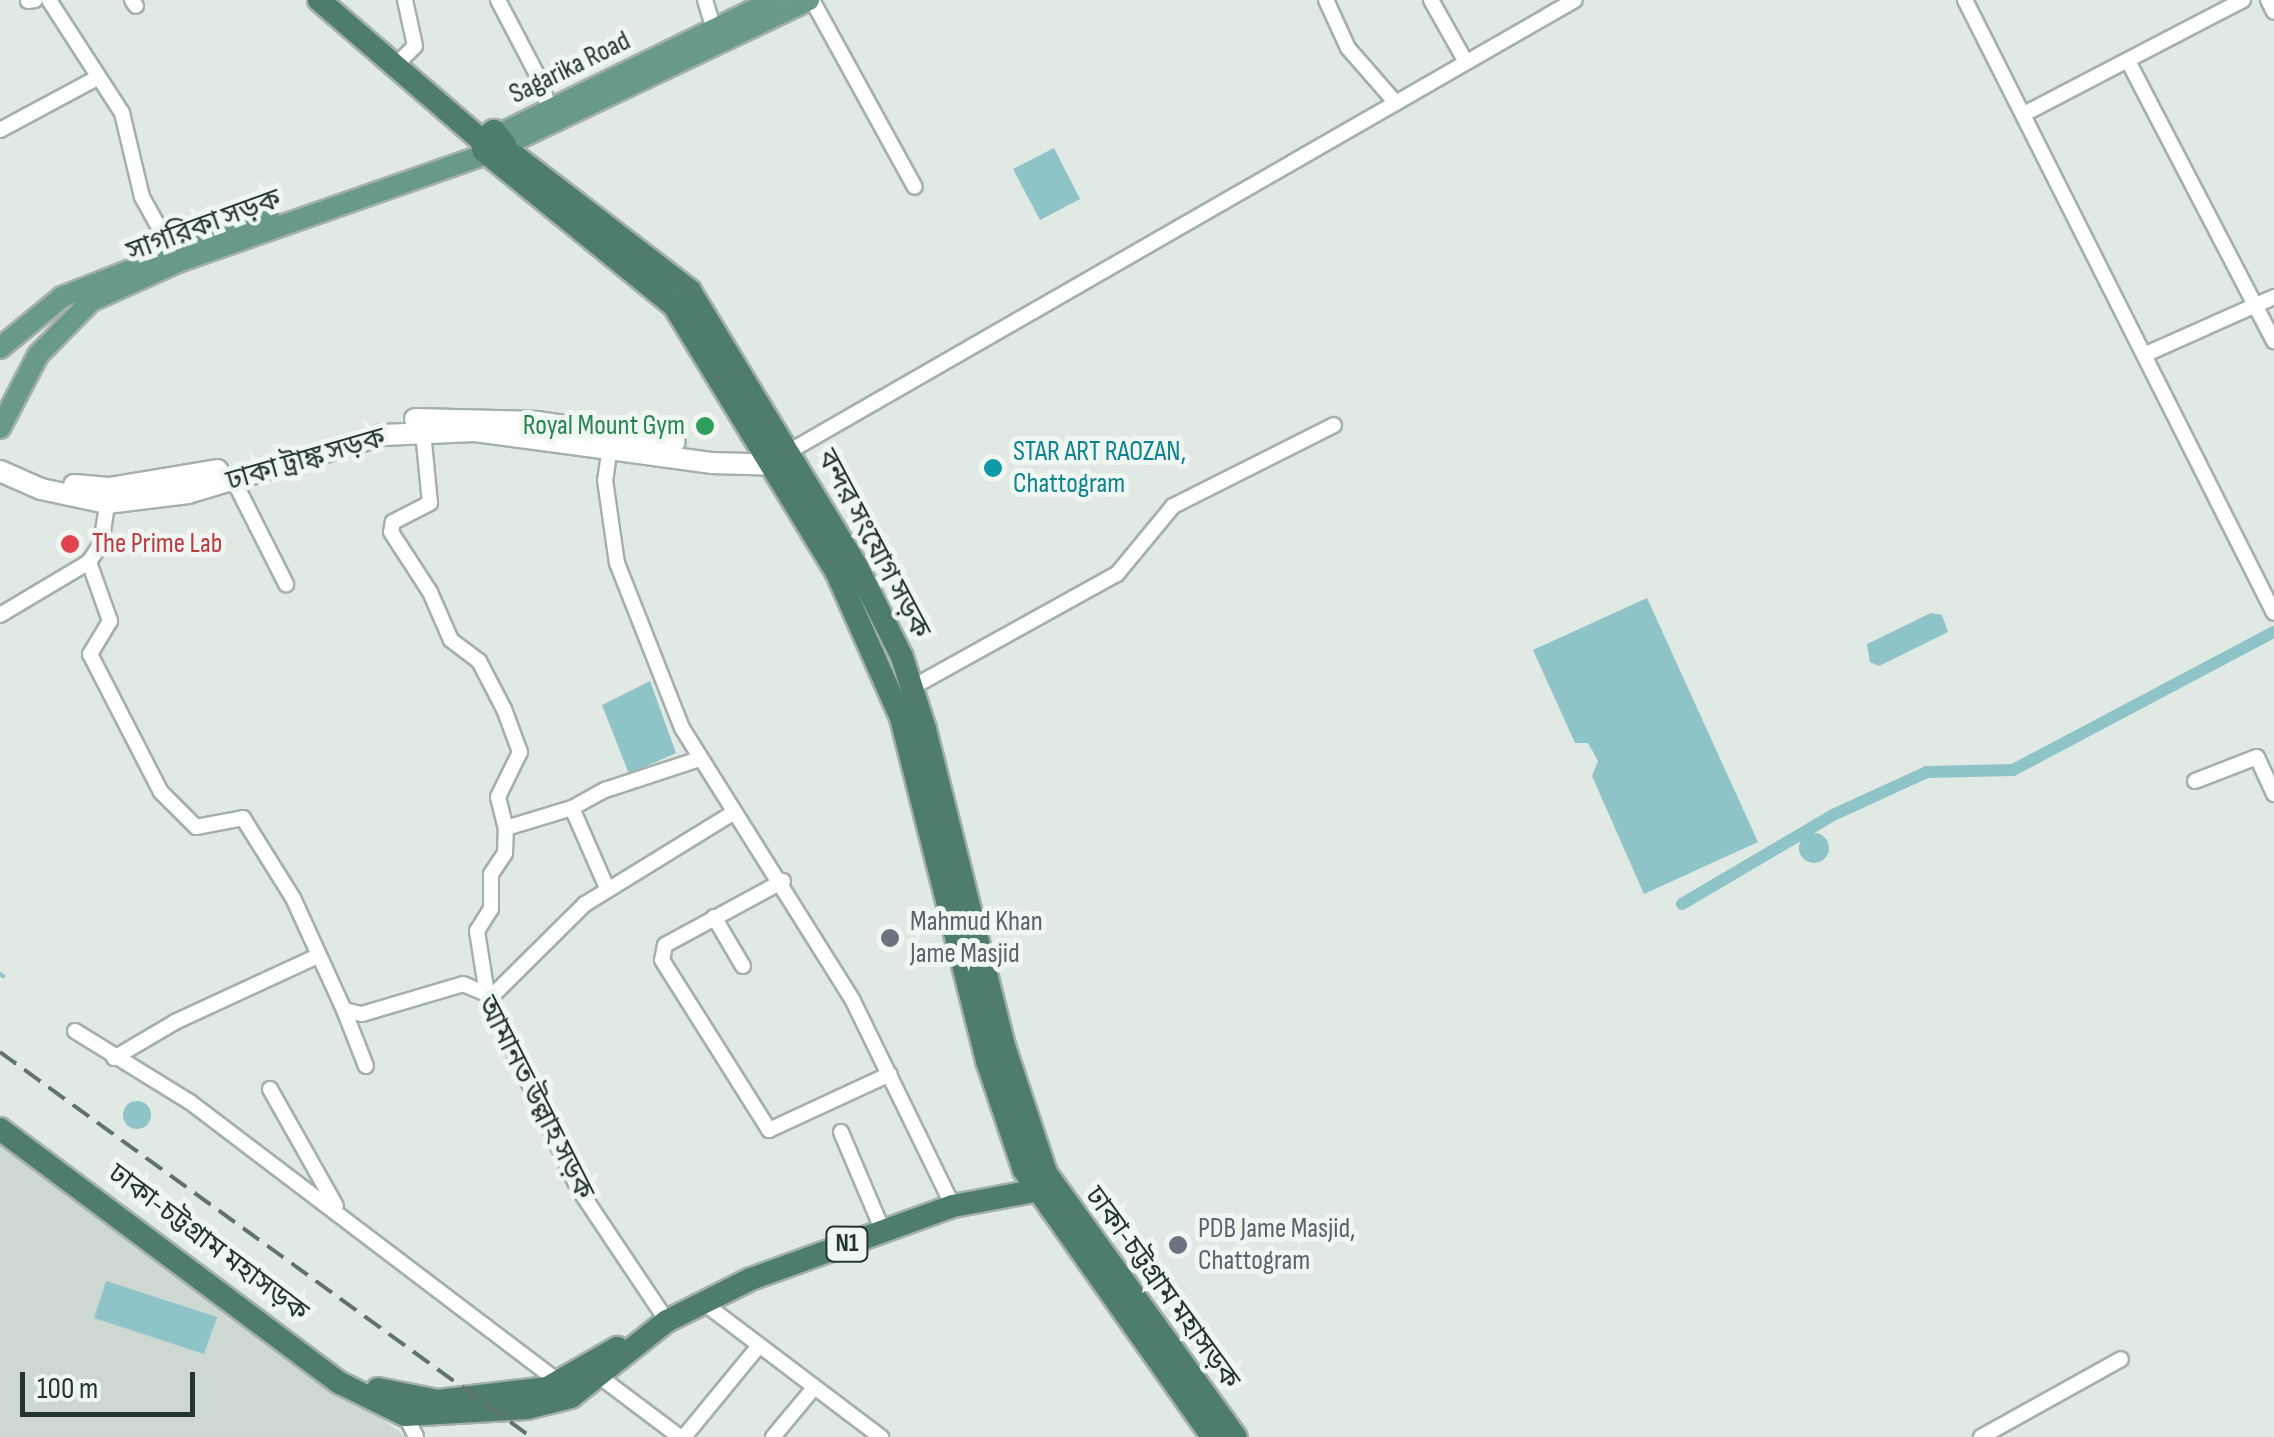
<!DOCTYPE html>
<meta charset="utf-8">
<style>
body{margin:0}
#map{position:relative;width:2274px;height:1437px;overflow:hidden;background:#e0e9e4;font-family:"Sofia Sans Condensed","Noto Sans Bengali",sans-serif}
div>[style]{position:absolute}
.built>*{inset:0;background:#ced8d3}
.water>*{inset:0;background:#8ec3c8}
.round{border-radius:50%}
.stream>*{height:4px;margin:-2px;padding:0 2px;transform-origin:2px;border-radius:2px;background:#8ec3c8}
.canal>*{height:12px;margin:-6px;padding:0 6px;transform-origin:6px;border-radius:6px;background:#8ec3c8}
.roads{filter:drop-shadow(2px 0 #a4b0aa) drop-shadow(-2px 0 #a4b0aa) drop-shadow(0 2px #a4b0aa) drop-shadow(0 -2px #a4b0aa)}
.minor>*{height:14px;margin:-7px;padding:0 7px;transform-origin:7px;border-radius:7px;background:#fff}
.secondary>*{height:20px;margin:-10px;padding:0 10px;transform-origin:10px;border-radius:10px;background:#fff}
.primary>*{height:20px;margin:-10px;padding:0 10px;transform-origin:10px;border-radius:10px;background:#699989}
.trunk>*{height:22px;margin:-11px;padding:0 11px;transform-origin:11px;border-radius:11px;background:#4e7c6e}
.rail>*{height:4px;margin-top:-2px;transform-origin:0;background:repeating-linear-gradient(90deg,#5d736b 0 20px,transparent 0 30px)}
.dots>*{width:28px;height:28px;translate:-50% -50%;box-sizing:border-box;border:5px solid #f0f6f2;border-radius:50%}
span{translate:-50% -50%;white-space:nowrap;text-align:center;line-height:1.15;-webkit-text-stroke:10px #f0f6f2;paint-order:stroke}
.shield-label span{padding:2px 8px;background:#f0f6f2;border:2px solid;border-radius:8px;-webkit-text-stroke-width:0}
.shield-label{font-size:25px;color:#233730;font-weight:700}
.street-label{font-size:28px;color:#233730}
.leisure-label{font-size:28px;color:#27864d}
.right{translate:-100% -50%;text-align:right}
.culture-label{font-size:28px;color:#0d838f}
.left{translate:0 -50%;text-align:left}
.health-label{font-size:28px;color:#be3a42}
.worship-label{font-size:28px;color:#5b616d}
.scale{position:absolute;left:20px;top:1372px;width:175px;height:45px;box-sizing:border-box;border:5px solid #233730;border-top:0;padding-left:12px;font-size:30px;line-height:35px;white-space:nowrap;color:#233730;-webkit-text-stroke:8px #f0f6f2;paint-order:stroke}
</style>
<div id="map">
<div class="built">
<i style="clip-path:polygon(0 1138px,68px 1182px,406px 1437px,0 1437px)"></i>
</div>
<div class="water">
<i style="clip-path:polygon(1054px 148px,1080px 199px,1040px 220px,1013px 169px)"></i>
<i style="clip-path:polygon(1647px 598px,1758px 842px,1644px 894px,1592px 776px,1598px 761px,1588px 743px,1575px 743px,1533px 650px)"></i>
<i style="clip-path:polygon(1931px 613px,1942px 615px,1948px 632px,1879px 666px,1870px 662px,1867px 644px)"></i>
<i style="clip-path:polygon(650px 681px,676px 753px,629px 774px,602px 705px)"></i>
<i class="round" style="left:1799px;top:833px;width:30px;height:30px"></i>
<i class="round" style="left:123px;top:1101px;width:28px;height:28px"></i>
<i style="clip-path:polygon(106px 1281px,217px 1317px,204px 1354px,94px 1318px)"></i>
</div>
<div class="stream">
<i style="left:0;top:974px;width:4px;rotate:34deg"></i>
</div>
<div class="canal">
<i style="left:1682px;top:904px;width:175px;rotate:-30.5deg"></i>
<i style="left:1833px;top:815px;width:103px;rotate:-24.6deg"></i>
<i style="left:1927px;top:772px;width:86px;rotate:-1.3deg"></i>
<i style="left:2013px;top:770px;width:295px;rotate:-27.9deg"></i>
</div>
<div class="roads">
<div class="minor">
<i style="left:49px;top:0;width:135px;rotate:57.1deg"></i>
<i style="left:122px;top:113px;width:86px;rotate:76.6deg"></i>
<i style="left:142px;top:197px;width:72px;rotate:60.9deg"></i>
<i style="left:132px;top:0;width:7px;rotate:56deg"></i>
<i style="left:498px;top:0;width:95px;rotate:62.4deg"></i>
<i style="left:542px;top:84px;width:31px;rotate:75deg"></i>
<i style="left:705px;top:0;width:38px;rotate:73deg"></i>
<i style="left:812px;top:0;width:213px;rotate:61.2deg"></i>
<i style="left:1326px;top:0;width:53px;rotate:65.4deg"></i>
<i style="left:1348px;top:48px;width:73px;rotate:48.9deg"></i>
<i style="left:1431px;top:0;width:71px;rotate:60.6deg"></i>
<i style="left:1965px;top:0;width:686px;rotate:63.25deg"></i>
<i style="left:2268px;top:0;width:13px;rotate:63deg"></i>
<i style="left:28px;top:1px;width:7px;rotate:-8deg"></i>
<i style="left:402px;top:59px;width:18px;rotate:-45deg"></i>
<i style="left:415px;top:46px;width:47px;rotate:-102.3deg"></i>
<i style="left:2128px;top:61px;width:316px;rotate:62.5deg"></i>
<i style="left:2024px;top:114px;width:247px;rotate:-27.5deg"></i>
<i style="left:0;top:130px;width:110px;rotate:-28.2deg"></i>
<i style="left:2146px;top:354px;width:140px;rotate:-24deg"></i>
<i style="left:423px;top:432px;width:71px;rotate:84.4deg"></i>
<i style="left:430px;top:503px;width:42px;rotate:152.8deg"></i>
<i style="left:393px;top:522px;width:10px;rotate:101deg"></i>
<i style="left:391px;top:532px;width:72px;rotate:57deg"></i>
<i style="left:430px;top:592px;width:52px;rotate:66.4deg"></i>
<i style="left:451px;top:640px;width:35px;rotate:37deg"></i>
<i style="left:479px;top:661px;width:54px;rotate:62.5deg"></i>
<i style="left:504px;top:709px;width:46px;rotate:69.6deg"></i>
<i style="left:520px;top:752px;width:50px;rotate:116.1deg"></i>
<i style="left:498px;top:797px;width:32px;rotate:76deg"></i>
<i style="left:610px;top:446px;width:34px;rotate:98deg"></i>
<i style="left:605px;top:480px;width:84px;rotate:81.8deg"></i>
<i style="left:617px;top:563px;width:177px;rotate:68.5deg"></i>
<i style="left:682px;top:728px;width:322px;rotate:57.9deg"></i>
<i style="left:853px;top:1001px;width:228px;rotate:64deg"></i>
<i style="left:790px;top:451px;width:905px;rotate:-29.88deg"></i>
<i style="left:233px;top:479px;width:118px;rotate:63.2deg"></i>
<i style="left:108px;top:499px;width:46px;rotate:98.8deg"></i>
<i style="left:101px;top:544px;width:22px;rotate:124deg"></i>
<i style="left:89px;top:562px;width:63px;rotate:70.4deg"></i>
<i style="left:110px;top:621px;width:39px;rotate:121deg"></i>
<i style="left:90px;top:654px;width:155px;rotate:62.8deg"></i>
<i style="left:161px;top:792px;width:49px;rotate:45deg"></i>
<i style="left:196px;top:827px;width:48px;rotate:-10.8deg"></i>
<i style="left:243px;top:818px;width:94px;rotate:58deg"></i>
<i style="left:293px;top:898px;width:123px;rotate:65.5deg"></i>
<i style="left:344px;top:1010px;width:18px;rotate:13deg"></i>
<i style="left:362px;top:1014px;width:105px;rotate:-16.5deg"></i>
<i style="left:463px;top:984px;width:26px;rotate:23deg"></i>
<i style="left:487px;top:994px;width:214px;rotate:64.9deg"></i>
<i style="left:578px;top:1188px;width:160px;rotate:56.2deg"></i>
<i style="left:0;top:615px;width:104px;rotate:-30.8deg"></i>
<i style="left:911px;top:688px;width:235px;rotate:-29deg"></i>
<i style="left:1117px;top:574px;width:88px;rotate:-50.5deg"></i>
<i style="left:1173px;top:506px;width:180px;rotate:-26.7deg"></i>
<i style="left:2195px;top:781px;width:66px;rotate:-21.2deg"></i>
<i style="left:2257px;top:757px;width:41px;rotate:65.3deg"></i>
<i style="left:572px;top:808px;width:38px;rotate:-29deg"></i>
<i style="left:605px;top:790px;width:96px;rotate:-18.2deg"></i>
<i style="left:783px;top:881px;width:134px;rotate:151.5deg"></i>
<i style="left:665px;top:945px;width:15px;rotate:101deg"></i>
<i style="left:662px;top:960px;width:201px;rotate:57.8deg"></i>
<i style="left:769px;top:1130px;width:133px;rotate:-24.8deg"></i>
<i style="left:714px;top:917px;width:57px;rotate:59.4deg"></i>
<i style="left:487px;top:994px;width:64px;rotate:-99deg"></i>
<i style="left:477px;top:931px;width:26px;rotate:-58deg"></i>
<i style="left:491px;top:909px;width:35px;rotate:-90deg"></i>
<i style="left:491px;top:874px;width:25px;rotate:-56deg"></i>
<i style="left:505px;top:853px;width:25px;rotate:-88deg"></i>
<i style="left:506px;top:828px;width:69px;rotate:-16.9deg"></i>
<i style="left:572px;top:808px;width:87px;rotate:66.4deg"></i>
<i style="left:490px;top:998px;width:134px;rotate:-44.7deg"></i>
<i style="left:585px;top:904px;width:174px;rotate:-31.6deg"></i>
<i style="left:344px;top:1010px;width:60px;rotate:68.6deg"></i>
<i style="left:75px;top:1031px;width:135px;rotate:31.7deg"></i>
<i style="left:190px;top:1102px;width:465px;rotate:37.2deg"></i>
<i style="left:114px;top:1058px;width:71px;rotate:-30.5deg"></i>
<i style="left:175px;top:1022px;width:157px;rotate:-24.8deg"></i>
<i style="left:270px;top:1089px;width:134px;rotate:60.6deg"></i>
<i style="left:841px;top:1132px;width:108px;rotate:67deg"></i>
<i style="left:701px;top:1301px;width:226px;rotate:37.1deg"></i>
<i style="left:600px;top:1377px;width:100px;rotate:36.9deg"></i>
<i style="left:403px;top:1411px;width:29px;rotate:63deg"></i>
<i style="left:684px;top:1437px;width:117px;rotate:-50.6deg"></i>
<i style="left:773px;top:1437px;width:62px;rotate:-50.2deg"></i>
<i style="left:1981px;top:1437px;width:160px;rotate:-29.1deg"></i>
</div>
<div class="secondary">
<i style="left:415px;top:419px;width:123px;rotate:1.4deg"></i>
<i style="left:538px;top:422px;width:138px;rotate:8.3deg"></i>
<i style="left:0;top:471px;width:45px;rotate:23.7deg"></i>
<i style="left:41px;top:489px;width:67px;rotate:12deg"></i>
<i style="left:107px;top:503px;width:82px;rotate:-7deg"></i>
<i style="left:188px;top:493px;width:203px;rotate:-16.6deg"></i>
<i style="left:383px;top:435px;width:92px;rotate:-2.5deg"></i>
<i style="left:475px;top:431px;width:238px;rotate:7.7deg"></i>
<i style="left:711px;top:463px;width:73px;rotate:1.6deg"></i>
<i style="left:74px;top:485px;width:35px;rotate:5deg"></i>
<i style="left:109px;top:488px;width:110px;rotate:-9.4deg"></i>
</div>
<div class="primary">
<i style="left:502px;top:133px;width:302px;rotate:-26.1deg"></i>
<i style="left:505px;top:145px;width:337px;rotate:-25.5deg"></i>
<i style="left:0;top:348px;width:80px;rotate:-39.4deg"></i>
<i style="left:62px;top:297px;width:222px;rotate:-21.4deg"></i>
<i style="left:0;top:428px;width:82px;rotate:-62.5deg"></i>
<i style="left:38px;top:355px;width:76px;rotate:-45.5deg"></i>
<i style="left:91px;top:301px;width:95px;rotate:-24.1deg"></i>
<i style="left:178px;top:262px;width:327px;rotate:-19.3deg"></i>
</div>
<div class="trunk">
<i style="left:319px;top:0;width:214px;rotate:40.8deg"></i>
<i style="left:493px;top:155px;width:16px;rotate:-40deg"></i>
<i style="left:505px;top:145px;width:18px;rotate:-128deg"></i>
<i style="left:494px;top:131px;width:16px;rotate:145deg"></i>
<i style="left:481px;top:140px;width:11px;rotate:75deg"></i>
<i style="left:484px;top:151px;width:245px;rotate:39.2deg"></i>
<i style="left:674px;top:306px;width:311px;rotate:58.6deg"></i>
<i style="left:836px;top:571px;width:161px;rotate:66.1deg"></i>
<i style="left:901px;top:718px;width:354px;rotate:75.9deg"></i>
<i style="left:987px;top:1061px;width:115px;rotate:71.3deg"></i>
<i style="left:1024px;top:1170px;width:327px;rotate:54.8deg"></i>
<i style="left:515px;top:156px;width:221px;rotate:37.6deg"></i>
<i style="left:690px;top:291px;width:323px;rotate:58.8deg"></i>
<i style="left:857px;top:567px;width:101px;rotate:63.4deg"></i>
<i style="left:902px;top:657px;width:76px;rotate:72.3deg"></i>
<i style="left:925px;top:729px;width:330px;rotate:76deg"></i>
<i style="left:1005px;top:1049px;width:131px;rotate:71.7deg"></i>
<i style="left:1046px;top:1173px;width:325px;rotate:54.3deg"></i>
<i style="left:0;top:1129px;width:424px;rotate:36.8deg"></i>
<i style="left:340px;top:1383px;width:72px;rotate:26.2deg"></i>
<i style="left:405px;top:1415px;width:122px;rotate:-3.3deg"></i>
<i style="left:527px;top:1408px;width:45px;rotate:-14deg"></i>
<i style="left:571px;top:1397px;width:122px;rotate:-38.4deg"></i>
<i style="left:667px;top:1321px;width:94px;rotate:-26.6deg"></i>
<i style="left:751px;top:1279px;width:215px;rotate:-19.9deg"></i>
<i style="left:953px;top:1206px;width:94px;rotate:-10.5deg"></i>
<i style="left:378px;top:1389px;width:61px;rotate:11.3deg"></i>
<i style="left:438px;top:1401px;width:110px;rotate:-6.8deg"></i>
<i style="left:547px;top:1388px;width:81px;rotate:-29.7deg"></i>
</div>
</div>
<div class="rail">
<i style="left:0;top:1052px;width:656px;rotate:35.94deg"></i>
</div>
<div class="dots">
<i style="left:705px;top:426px;background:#2e9e5b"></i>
<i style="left:993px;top:468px;background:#0f9aa8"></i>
<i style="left:70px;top:544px;background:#e0444e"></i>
<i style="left:890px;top:938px;background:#6b7280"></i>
<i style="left:1178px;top:1245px;background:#6b7280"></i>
</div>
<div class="shield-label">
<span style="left:847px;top:1244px">N1</span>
</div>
<div class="street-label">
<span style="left:570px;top:68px;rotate:-26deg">Sagarika Road</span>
<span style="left:204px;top:226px;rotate:-20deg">সাগরিকা সড়ক</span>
<span style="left:306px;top:460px;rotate:-16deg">ঢাকা ট্রাঙ্ক সড়ক</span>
<span style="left:873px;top:544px;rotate:62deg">বন্দর সংযোগ সড়ক</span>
<span style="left:535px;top:1098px;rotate:63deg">আমানত উল্লাহ সড়ক</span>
<span style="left:208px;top:1243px;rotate:37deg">ঢাকা-চট্টগ্রাম মহাসড়ক</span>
<span style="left:1162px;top:1288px;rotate:54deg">ঢাকা-চট্টগ্রাম মহাসড়ক</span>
</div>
<div class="leisure-label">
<span class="right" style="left:685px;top:426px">Royal Mount Gym</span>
</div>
<div class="culture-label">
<span class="left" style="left:1013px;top:468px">STAR ART RAOZAN,<br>Chattogram</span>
</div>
<div class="health-label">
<span class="left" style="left:92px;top:544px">The Prime Lab</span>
</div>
<div class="worship-label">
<span class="left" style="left:910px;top:938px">Mahmud Khan<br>Jame Masjid</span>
<span class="left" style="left:1198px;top:1245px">PDB Jame Masjid,<br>Chattogram</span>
</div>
<div class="scale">100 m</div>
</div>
